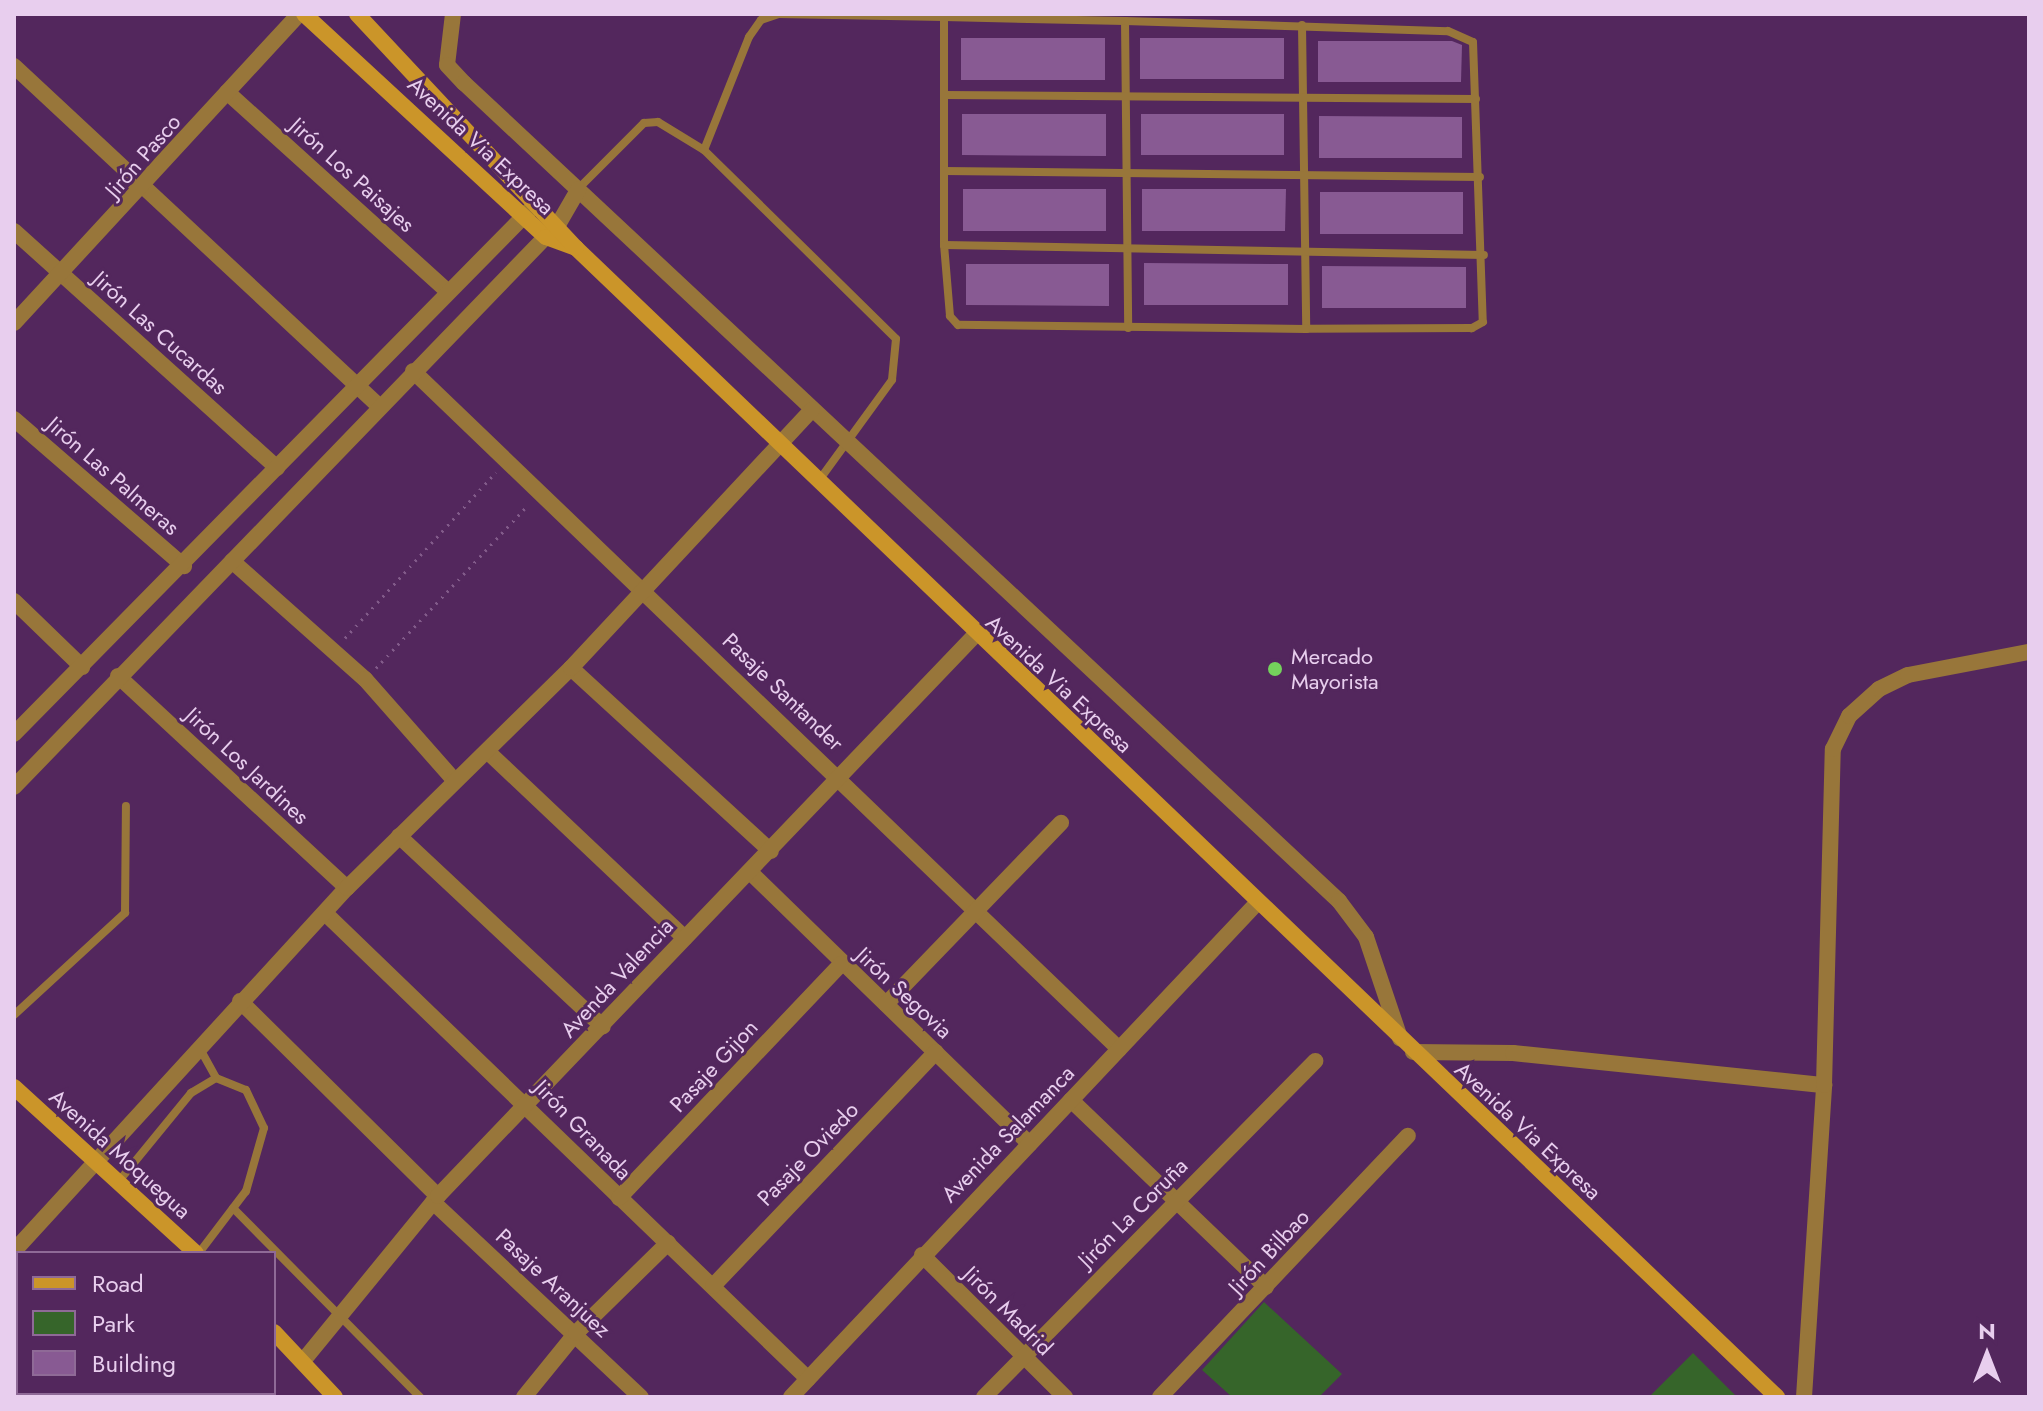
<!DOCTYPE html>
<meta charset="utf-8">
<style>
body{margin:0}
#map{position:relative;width:2043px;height:1411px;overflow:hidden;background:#53275d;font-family:Jost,sans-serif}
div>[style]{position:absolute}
.green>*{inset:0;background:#36652a}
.building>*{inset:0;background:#885a93}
.path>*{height:3px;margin-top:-1.5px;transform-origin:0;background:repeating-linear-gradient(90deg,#825b8a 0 2px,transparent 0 8px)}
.service>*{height:8px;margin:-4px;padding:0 4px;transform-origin:4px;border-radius:4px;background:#98763a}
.minor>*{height:16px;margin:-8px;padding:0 8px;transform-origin:8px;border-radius:8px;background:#98763a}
.secondary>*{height:16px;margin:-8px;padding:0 8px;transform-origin:8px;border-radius:8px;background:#cb9529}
.dots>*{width:22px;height:22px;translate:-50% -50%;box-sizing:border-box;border:4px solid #53275d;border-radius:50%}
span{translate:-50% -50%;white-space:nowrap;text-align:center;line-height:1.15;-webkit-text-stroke:6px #53275d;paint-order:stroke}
.street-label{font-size:22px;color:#e8ceee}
.poi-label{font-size:22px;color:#e8ceee}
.left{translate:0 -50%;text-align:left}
.frame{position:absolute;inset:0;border:16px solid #e8ceee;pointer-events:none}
.legend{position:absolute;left:16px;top:1251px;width:260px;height:144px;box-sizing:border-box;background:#53275d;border:2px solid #8f6a97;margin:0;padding:10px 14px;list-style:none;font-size:24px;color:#e8ceee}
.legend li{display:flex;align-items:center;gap:16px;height:40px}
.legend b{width:40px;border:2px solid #8f6a97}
.north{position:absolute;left:1947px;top:1315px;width:80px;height:80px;-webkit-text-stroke:6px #53275d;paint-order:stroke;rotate:0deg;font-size:22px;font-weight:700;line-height:32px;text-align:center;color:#e8ceee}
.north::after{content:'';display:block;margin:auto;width:28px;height:36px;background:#e8ceee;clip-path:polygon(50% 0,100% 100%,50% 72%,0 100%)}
</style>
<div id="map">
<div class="green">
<i style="clip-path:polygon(1264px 1302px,1342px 1374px,1319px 1397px,1232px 1397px,1202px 1370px)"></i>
<i style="clip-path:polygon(1693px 1353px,1737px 1397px,1649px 1397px)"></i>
</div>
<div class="building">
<i style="clip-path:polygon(961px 38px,1105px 38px,1105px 80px,961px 80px)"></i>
<i style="clip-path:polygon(1140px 38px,1284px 38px,1284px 79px,1140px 79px)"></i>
<i style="clip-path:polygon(1318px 41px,1452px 41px,1462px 45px,1461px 82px,1318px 82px)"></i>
<i style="clip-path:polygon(962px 114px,1106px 114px,1106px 156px,962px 155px)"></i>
<i style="clip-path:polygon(1141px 114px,1284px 114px,1284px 155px,1141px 155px)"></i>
<i style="clip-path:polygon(1319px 116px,1462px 117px,1462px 158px,1319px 158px)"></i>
<i style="clip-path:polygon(963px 189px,1106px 189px,1106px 231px,963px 231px)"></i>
<i style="clip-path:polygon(1142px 189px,1286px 189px,1285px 231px,1142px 231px)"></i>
<i style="clip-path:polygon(1320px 192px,1463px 192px,1463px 234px,1320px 234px)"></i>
<i style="clip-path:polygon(1144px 263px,1288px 264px,1288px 305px,1144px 305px)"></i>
<i style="clip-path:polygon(966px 264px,1109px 264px,1109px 306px,966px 305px)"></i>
<i style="clip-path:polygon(1322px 266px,1466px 267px,1466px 308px,1322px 308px)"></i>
</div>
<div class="path">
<i style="left:345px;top:638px;width:224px;rotate:-47.7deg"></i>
<i style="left:376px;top:668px;width:224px;rotate:-47deg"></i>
</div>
<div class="service">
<i style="left:1125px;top:21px;width:307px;rotate:89.4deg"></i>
<i style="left:1302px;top:25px;width:304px;rotate:89.2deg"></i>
<i style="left:944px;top:95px;width:532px;rotate:0.43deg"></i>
<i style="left:704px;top:150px;width:269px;rotate:44.5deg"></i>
<i style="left:896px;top:339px;width:41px;rotate:95.6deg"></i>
<i style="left:892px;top:380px;width:126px;rotate:126deg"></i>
<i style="left:944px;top:171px;width:536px;rotate:0.64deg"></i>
<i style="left:579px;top:188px;width:92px;rotate:-45deg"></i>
<i style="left:644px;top:123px;width:14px;rotate:-4deg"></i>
<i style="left:658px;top:122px;width:54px;rotate:31.3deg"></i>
<i style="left:704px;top:150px;width:122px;rotate:-68.3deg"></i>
<i style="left:749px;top:37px;width:21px;rotate:-55deg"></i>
<i style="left:761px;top:20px;width:18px;rotate:-19deg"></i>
<i style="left:778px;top:14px;width:166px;rotate:1deg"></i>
<i style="left:944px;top:17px;width:181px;rotate:1.3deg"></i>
<i style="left:1125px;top:21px;width:323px;rotate:1.8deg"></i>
<i style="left:1448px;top:31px;width:27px;rotate:24deg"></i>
<i style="left:1473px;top:42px;width:280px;rotate:88deg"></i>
<i style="left:1483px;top:322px;width:13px;rotate:151deg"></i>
<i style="left:1472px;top:328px;width:166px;rotate:179.7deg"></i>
<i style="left:1306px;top:329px;width:348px;rotate:-179.3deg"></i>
<i style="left:958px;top:325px;width:12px;rotate:-132deg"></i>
<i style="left:950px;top:316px;width:71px;rotate:-94.8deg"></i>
<i style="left:944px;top:245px;width:228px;rotate:-90deg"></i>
<i style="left:944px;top:245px;width:540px;rotate:1.06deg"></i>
<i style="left:14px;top:1015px;width:151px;rotate:-42.6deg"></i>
<i style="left:125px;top:913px;width:107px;rotate:-89.5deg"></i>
<i style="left:199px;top:1047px;width:35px;rotate:61deg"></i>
<i style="left:119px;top:1181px;width:114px;rotate:-50.7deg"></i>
<i style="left:191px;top:1093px;width:29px;rotate:-31deg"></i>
<i style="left:216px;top:1078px;width:32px;rotate:22deg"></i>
<i style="left:246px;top:1090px;width:42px;rotate:64.7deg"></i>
<i style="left:264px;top:1128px;width:66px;rotate:105.9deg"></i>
<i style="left:246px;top:1191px;width:78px;rotate:127.2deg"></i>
<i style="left:233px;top:1208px;width:266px;rotate:45.3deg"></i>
</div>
<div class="minor">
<i style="left:453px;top:14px;width:51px;rotate:96.7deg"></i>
<i style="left:447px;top:65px;width:25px;rotate:47deg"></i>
<i style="left:464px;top:83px;width:1198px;rotate:43.07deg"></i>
<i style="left:1339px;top:901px;width:45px;rotate:53.1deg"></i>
<i style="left:1366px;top:937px;width:107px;rotate:71.4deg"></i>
<i style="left:14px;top:66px;width:500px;rotate:42.97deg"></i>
<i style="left:227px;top:92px;width:297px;rotate:42.1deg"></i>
<i style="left:14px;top:231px;width:354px;rotate:42deg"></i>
<i style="left:14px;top:323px;width:420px;rotate:-47.3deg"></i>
<i style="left:413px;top:371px;width:979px;rotate:43.84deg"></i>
<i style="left:14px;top:419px;width:225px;rotate:40.9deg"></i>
<i style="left:232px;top:561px;width:178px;rotate:41.6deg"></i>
<i style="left:365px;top:679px;width:136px;rotate:48.6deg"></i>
<i style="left:14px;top:601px;width:95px;rotate:44.1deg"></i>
<i style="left:571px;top:668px;width:271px;rotate:42.5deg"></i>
<i style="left:118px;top:676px;width:312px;rotate:42.8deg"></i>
<i style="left:14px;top:734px;width:738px;rotate:-45.44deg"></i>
<i style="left:487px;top:751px;width:272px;rotate:43.4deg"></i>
<i style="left:14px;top:787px;width:784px;rotate:-45.98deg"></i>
<i style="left:559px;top:223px;width:39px;rotate:-60deg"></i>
<i style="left:399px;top:836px;width:279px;rotate:43.1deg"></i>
<i style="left:750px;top:872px;width:390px;rotate:44.2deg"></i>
<i style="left:325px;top:913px;width:671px;rotate:43.97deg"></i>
<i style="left:240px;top:1001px;width:278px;rotate:44.6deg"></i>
<i style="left:886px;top:1004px;width:252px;rotate:-46deg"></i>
<i style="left:1413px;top:1052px;width:100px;rotate:0.6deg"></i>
<i style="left:1513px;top:1053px;width:313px;rotate:5.9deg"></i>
<i style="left:1071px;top:1100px;width:270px;rotate:43.8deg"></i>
<i style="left:619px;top:1198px;width:323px;rotate:-46.5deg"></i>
<i style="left:433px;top:1202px;width:285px;rotate:43.2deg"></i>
<i style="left:14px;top:1251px;width:493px;rotate:-47.5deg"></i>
<i style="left:347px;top:888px;width:314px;rotate:-44.5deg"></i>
<i style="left:571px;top:668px;width:353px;rotate:-47deg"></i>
<i style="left:922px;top:1255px;width:202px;rotate:44.8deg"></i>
<i style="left:713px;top:1286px;width:323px;rotate:-46.4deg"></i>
<i style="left:303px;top:1361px;width:213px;rotate:-50.7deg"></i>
<i style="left:438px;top:1196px;width:777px;rotate:-46.25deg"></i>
<i style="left:524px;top:1397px;width:82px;rotate:-50.9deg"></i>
<i style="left:576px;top:1333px;width:129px;rotate:-44.4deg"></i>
<i style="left:791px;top:1397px;width:681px;rotate:-46.67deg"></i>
<i style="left:984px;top:1397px;width:472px;rotate:-45.4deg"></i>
<i style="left:1160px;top:1397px;width:360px;rotate:-46.5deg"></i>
<i style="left:1804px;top:1397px;width:313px;rotate:-86.3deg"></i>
<i style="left:1824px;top:1085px;width:336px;rotate:-88.5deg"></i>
<i style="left:1833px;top:749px;width:37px;rotate:-64deg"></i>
<i style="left:1849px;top:716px;width:40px;rotate:-42deg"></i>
<i style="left:1879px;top:689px;width:32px;rotate:-26deg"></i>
<i style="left:1908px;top:675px;width:123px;rotate:-10.8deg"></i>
</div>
<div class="secondary">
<i style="left:304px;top:14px;width:329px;rotate:42.7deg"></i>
<i style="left:546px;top:237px;width:32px;rotate:20deg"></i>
<i style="left:576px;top:248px;width:1662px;rotate:43.73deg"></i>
<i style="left:357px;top:14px;width:320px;rotate:46.9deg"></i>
<i style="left:14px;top:1087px;width:246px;rotate:42.4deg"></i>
<i style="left:274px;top:1332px;width:89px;rotate:46.8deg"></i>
</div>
<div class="dots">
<i style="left:1275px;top:669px;background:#74d25c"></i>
</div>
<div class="street-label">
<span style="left:481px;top:146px;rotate:43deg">Avenida Via Expresa</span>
<span style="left:143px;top:156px;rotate:-49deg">Jirón Pasco</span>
<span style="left:352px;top:175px;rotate:42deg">Jirón Los Paisajes</span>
<span style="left:160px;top:333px;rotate:42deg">Jirón Las Cucardas</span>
<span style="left:113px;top:476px;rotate:41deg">Jirón Las Palmeras</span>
<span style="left:1059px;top:684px;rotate:43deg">Avenida Via Expresa</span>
<span style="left:783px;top:692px;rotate:44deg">Pasaje Santander</span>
<span style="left:247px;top:766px;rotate:43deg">Jirón Los Jardines</span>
<span style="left:617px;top:978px;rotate:-47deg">Avenda Valencia</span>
<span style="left:904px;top:993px;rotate:43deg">Jirón Segovia</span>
<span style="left:714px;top:1066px;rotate:-47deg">Pasaje Gijon</span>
<span style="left:583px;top:1130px;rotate:46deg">Jirón Granada</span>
<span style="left:1528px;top:1131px;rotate:43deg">Avenida Via Expresa</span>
<span style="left:1008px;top:1134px;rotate:-46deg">Avenida Salamanca</span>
<span style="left:120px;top:1154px;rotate:42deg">Avenida Moquegua</span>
<span style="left:808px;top:1154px;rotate:-46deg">Pasaje Oviedo</span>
<span style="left:1133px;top:1213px;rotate:-45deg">Jirón La Coruña</span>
<span style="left:1269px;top:1252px;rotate:-47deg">Jirón Bilbao</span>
<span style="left:553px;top:1283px;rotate:43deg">Pasaje Aranjuez</span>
<span style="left:1008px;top:1311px;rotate:45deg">Jirón Madrid</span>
</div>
<div class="poi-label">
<span class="left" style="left:1291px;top:669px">Mercado<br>Mayorista</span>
</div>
<div class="frame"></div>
<ul class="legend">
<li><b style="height:10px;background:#cb9529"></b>Road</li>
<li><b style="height:22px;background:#36652a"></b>Park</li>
<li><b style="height:22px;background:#885a93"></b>Building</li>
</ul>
<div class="north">N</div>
</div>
